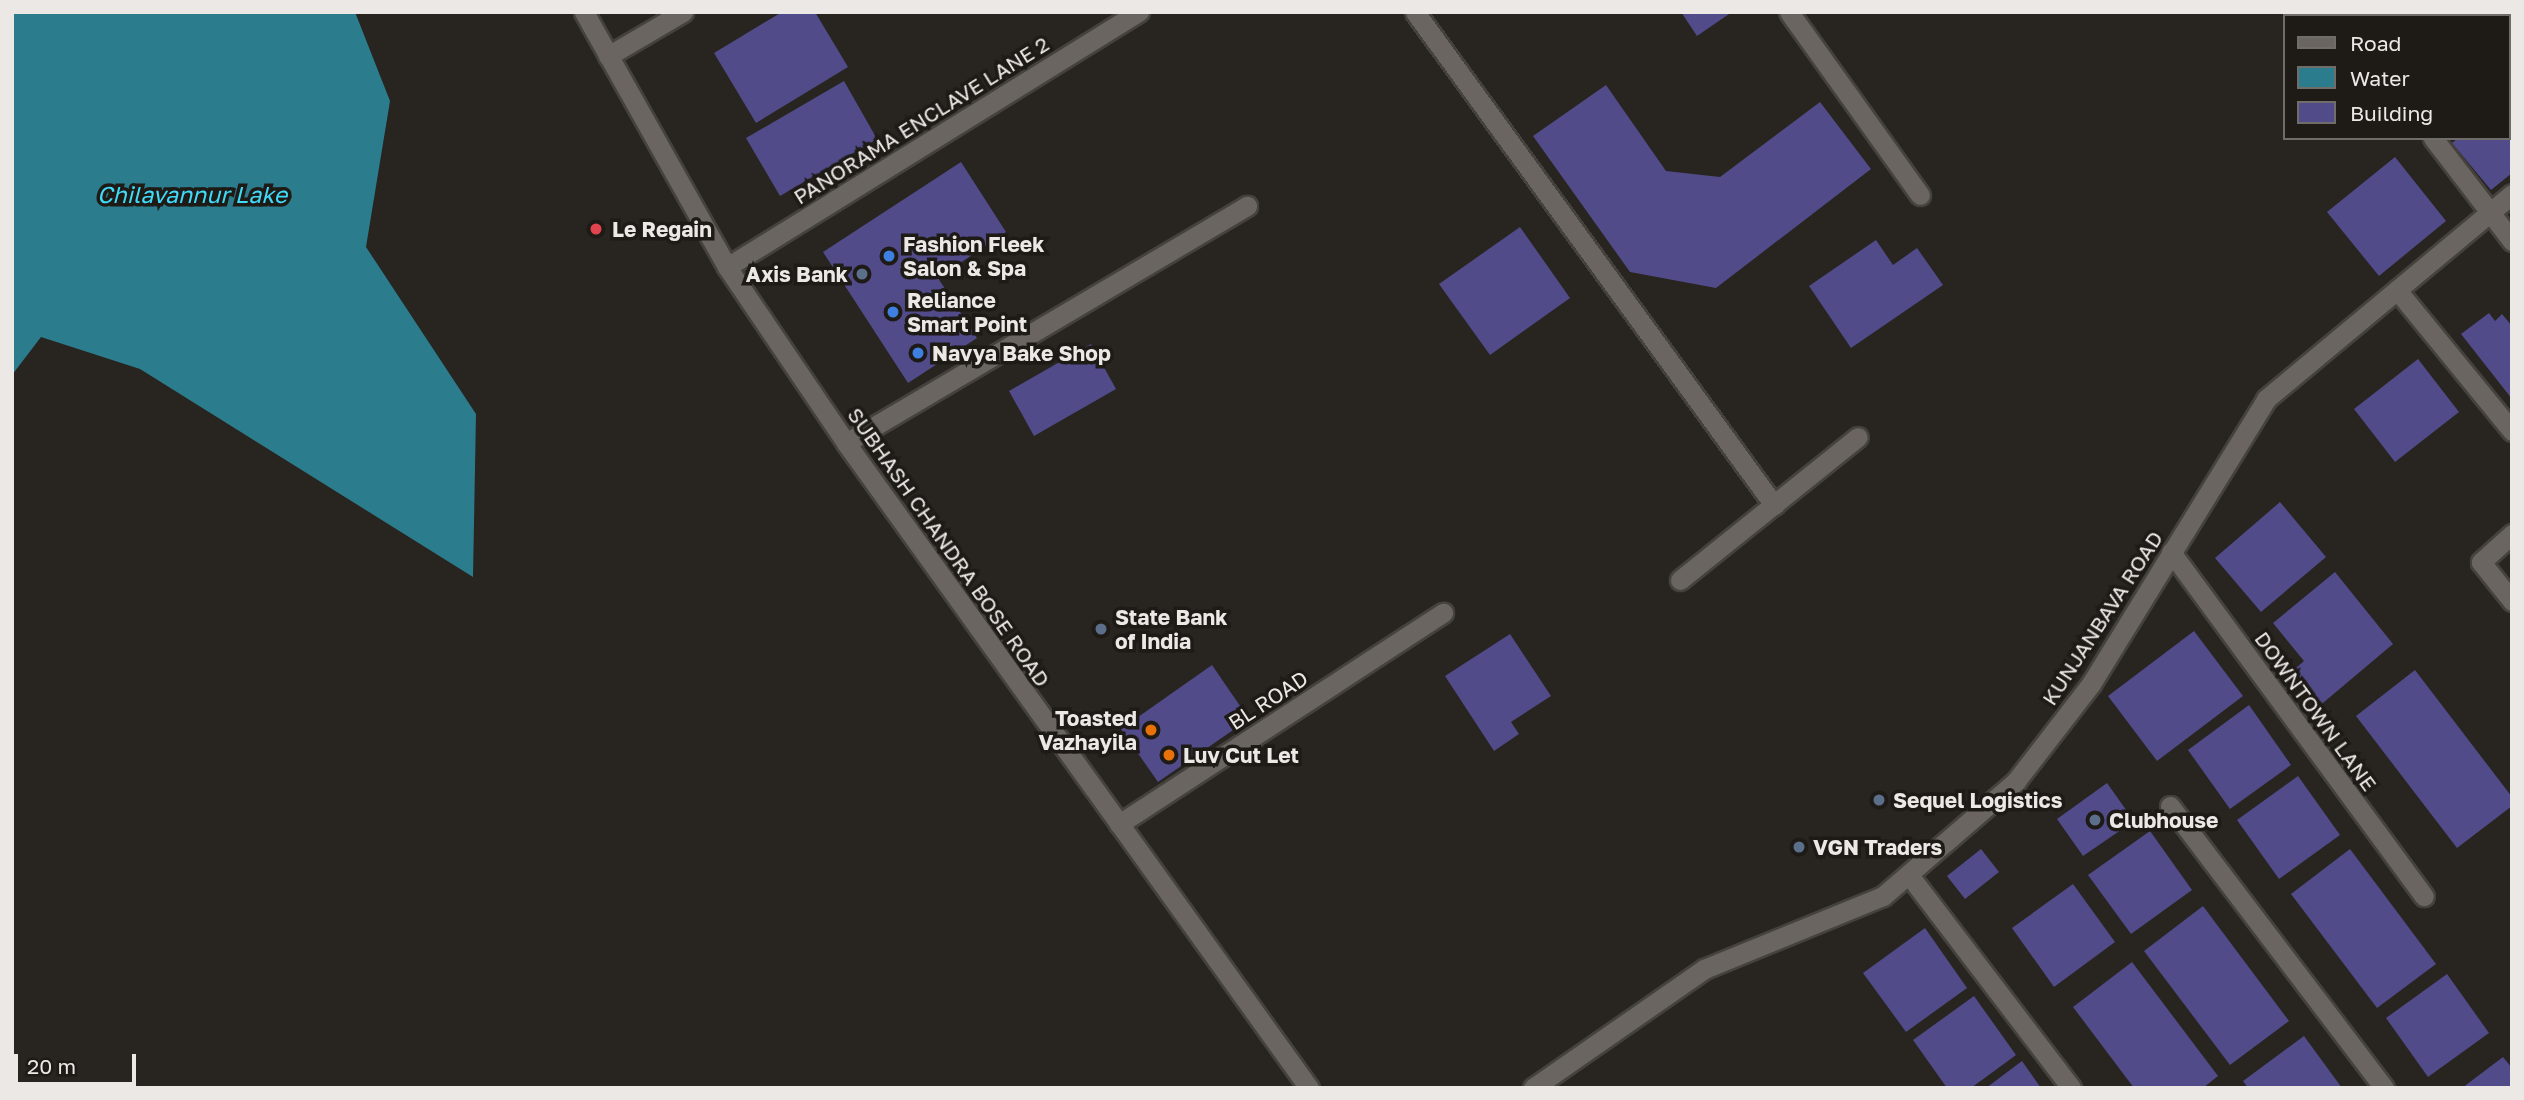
<!DOCTYPE html>
<style>
body{margin:0}
#map{position:relative;width:2524px;height:1100px;overflow:hidden;background:#282420;font-family:"Golos Text",sans-serif}
div>[style]{position:absolute}
.water>*{inset:0;background:#2b7c8c}
.building>*{inset:0;background:#514b89}
.roads{filter:drop-shadow(2px 0 #45423e) drop-shadow(-2px 0 #45423e) drop-shadow(0 2px #45423e) drop-shadow(0 -2px #45423e)}
.minor>*{height:19px;margin:-9.5px;padding:0 9.5px;transform-origin:9.5px;border-radius:9.5px;background:#6a6560}
.secondary>*{height:19px;margin:-9.5px;padding:0 9.5px;transform-origin:9.5px;border-radius:9.5px;background:#6a6560}
.dots>*{width:19px;height:19px;translate:-50% -50%;box-sizing:border-box;border:4px solid #1e1a16;border-radius:50%}
span{translate:-50% -50%;white-space:nowrap;text-align:center;line-height:1.15;-webkit-text-stroke:7px #1e1a16;paint-order:stroke}
.street-label{font-size:21px;color:#ebe8e6}
.poi-label{font-size:21px;color:#ebe8e6;font-weight:700}
.left{translate:0 -50%;text-align:left}
.right{translate:-100% -50%;text-align:right}
.water-label{font-size:23px;color:#40dbf9;font-style:italic}
.frame{position:absolute;inset:0;border:14px solid #ebe8e6;pointer-events:none}
.legend{position:absolute;left:2283px;top:14px;width:228px;height:126px;box-sizing:border-box;background:#1e1a16;border:2px solid #706c69;margin:0;padding:9px 12px;list-style:none;font-size:21px;color:#ebe8e6}
.legend li{display:flex;align-items:center;gap:14px;height:35px}
.legend b{width:35px;border:2px solid #706c69}
.scale{position:absolute;left:14px;top:1054px;width:122px;height:32px;box-sizing:border-box;border:4px solid #ebe8e6;border-top:0;padding-left:9px;font-size:21px;line-height:24px;white-space:nowrap;color:#ebe8e6;-webkit-text-stroke:5px #1e1a16;paint-order:stroke}
</style>
<div id="map">
<div class="water">
<i style="clip-path:polygon(12px 12px,355px 12px,390px 101px,366px 247px,476px 414px,473px 577px,140px 369px,41px 337px,12px 375px)"></i>
</div>
<div class="building">
<i style="clip-path:polygon(782px 12px,815px 12px,848px 67px,756px 123px,714px 53px)"></i>
<i style="clip-path:polygon(1681px 12px,1732px 12px,1697px 36px)"></i>
<i style="clip-path:polygon(844px 81px,877px 139px,780px 196px,746px 138px)"></i>
<i style="clip-path:polygon(1606px 85px,1666px 171px,1720px 177px,1820px 102px,1871px 169px,1716px 288px,1630px 272px,1533px 136px)"></i>
<i style="clip-path:polygon(2512px 93px,2512px 173px,2491px 190px,2452px 143px,2458px 138px,2508px 138px)"></i>
<i style="clip-path:polygon(2395px 157px,2446px 221px,2379px 276px,2327px 212px)"></i>
<i style="clip-path:polygon(961px 162px,1006px 232px,938px 278px,977px 338px,908px 383px,823px 252px)"></i>
<i style="clip-path:polygon(1520px 227px,1570px 298px,1490px 355px,1439px 284px)"></i>
<i style="clip-path:polygon(1876px 240px,1893px 265px,1917px 248px,1943px 285px,1851px 348px,1809px 286px)"></i>
<i style="clip-path:polygon(2489px 313px,2495px 321px,2502px 314px,2512px 326px,2512px 399px,2461px 334px)"></i>
<i style="clip-path:polygon(1091px 344px,1116px 389px,1034px 436px,1009px 391px)"></i>
<i style="clip-path:polygon(2418px 359px,2459px 412px,2395px 462px,2354px 409px)"></i>
<i style="clip-path:polygon(2280px 502px,2326px 557px,2261px 612px,2215px 558px)"></i>
<i style="clip-path:polygon(2335px 572px,2393px 644px,2317px 708px,2289px 674px,2304px 661px,2273px 623px)"></i>
<i style="clip-path:polygon(2194px 631px,2243px 696px,2157px 761px,2108px 696px)"></i>
<i style="clip-path:polygon(1510px 634px,1551px 696px,1511px 722px,1519px 734px,1494px 751px,1445px 676px)"></i>
<i style="clip-path:polygon(1212px 665px,1249px 719px,1158px 782px,1121px 729px)"></i>
<i style="clip-path:polygon(2415px 670px,2512px 797px,2512px 806px,2457px 848px,2356px 716px)"></i>
<i style="clip-path:polygon(2249px 705px,2291px 765px,2230px 809px,2188px 750px)"></i>
<i style="clip-path:polygon(2298px 776px,2340px 835px,2279px 879px,2237px 820px)"></i>
<i style="clip-path:polygon(2107px 783px,2134px 821px,2083px 856px,2057px 819px)"></i>
<i style="clip-path:polygon(2150px 831px,2192px 890px,2131px 934px,2088px 875px)"></i>
<i style="clip-path:polygon(1981px 849px,1999px 872px,1965px 899px,1947px 876px)"></i>
<i style="clip-path:polygon(2350px 849px,2436px 964px,2377px 1008px,2291px 894px)"></i>
<i style="clip-path:polygon(2073px 884px,2115px 942px,2054px 987px,2012px 928px)"></i>
<i style="clip-path:polygon(2203px 906px,2289px 1021px,2230px 1065px,2144px 951px)"></i>
<i style="clip-path:polygon(1925px 928px,1967px 988px,1906px 1032px,1863px 973px)"></i>
<i style="clip-path:polygon(2132px 962px,2218px 1076px,2203px 1088px,2134px 1088px,2073px 1007px)"></i>
<i style="clip-path:polygon(2447px 974px,2489px 1033px,2428px 1077px,2386px 1018px)"></i>
<i style="clip-path:polygon(1974px 996px,2016px 1055px,1971px 1088px,1947px 1088px,1913px 1040px)"></i>
<i style="clip-path:polygon(2304px 1036px,2342px 1088px,2248px 1088px,2243px 1081px)"></i>
<i style="clip-path:polygon(2503px 1057px,2512px 1068px,2512px 1088px,2462px 1088px)"></i>
<i style="clip-path:polygon(2022px 1061px,2041px 1088px,1986px 1088px)"></i>
</div>
<div class="roads">
<div class="minor">
<i style="left:1415px;top:12px;width:610px;rotate:53.94deg"></i>
<i style="left:1789px;top:12px;width:225px;rotate:54.4deg"></i>
<i style="left:2338px;top:12px;width:5px;rotate:53deg"></i>
<i style="left:608px;top:56px;width:87px;rotate:-30.4deg"></i>
<i style="left:2433px;top:138px;width:130px;rotate:52.5deg"></i>
<i style="left:727px;top:267px;width:485px;rotate:-31.8deg"></i>
<i style="left:2397px;top:290px;width:182px;rotate:50.8deg"></i>
<i style="left:846px;top:443px;width:466px;rotate:-30.6deg"></i>
<i style="left:2512px;top:534px;width:42px;rotate:137.9deg"></i>
<i style="left:2481px;top:562px;width:50px;rotate:51.5deg"></i>
<i style="left:2171px;top:552px;width:427px;rotate:53.7deg"></i>
<i style="left:1680px;top:580px;width:228px;rotate:-38.8deg"></i>
<i style="left:2170px;top:806px;width:354px;rotate:52.8deg"></i>
<i style="left:1119px;top:824px;width:387px;rotate:-33.1deg"></i>
<i style="left:1909px;top:875px;width:268px;rotate:52.7deg"></i>
<i style="left:1533px;top:1088px;width:208px;rotate:-34.8deg"></i>
<i style="left:1704px;top:969px;width:193px;rotate:-22.2deg"></i>
<i style="left:1883px;top:896px;width:176px;rotate:-40.8deg"></i>
<i style="left:2016px;top:781px;width:123px;rotate:-52.3deg"></i>
<i style="left:2091px;top:684px;width:334px;rotate:-58.4deg"></i>
<i style="left:2266px;top:399px;width:320px;rotate:-39.8deg"></i>
</div>
<div class="secondary">
<i style="left:584px;top:12px;width:292px;rotate:60.7deg"></i>
<i style="left:727px;top:267px;width:212px;rotate:55.9deg"></i>
<i style="left:846px;top:443px;width:794px;rotate:54.33deg"></i>
</div>
</div>
<div class="dots">
<i style="left:596px;top:229px;background:#e0444e"></i>
<i style="left:889px;top:256px;background:#3f7fe0"></i>
<i style="left:862px;top:274px;background:#5c6f8a"></i>
<i style="left:893px;top:312px;background:#3f7fe0"></i>
<i style="left:918px;top:353px;background:#3f7fe0"></i>
<i style="left:1101px;top:629px;background:#5c6f8a"></i>
<i style="left:1151px;top:730px;background:#e8710a"></i>
<i style="left:1169px;top:755px;background:#e8710a"></i>
<i style="left:1879px;top:800px;background:#5c6f8a"></i>
<i style="left:2095px;top:820px;background:#5c6f8a"></i>
<i style="left:1799px;top:847px;background:#5c6f8a"></i>
</div>
<div class="street-label">
<span style="left:921px;top:120px;rotate:-32deg">PANORAMA ENCLAVE LANE 2</span>
<span style="left:949px;top:547px;rotate:55deg">SUBHASH CHANDRA BOSE ROAD</span>
<span style="left:2102px;top:618px;rotate:-57deg">KUNJANBAVA ROAD</span>
<span style="left:1268px;top:700px;rotate:-33deg">BL ROAD</span>
<span style="left:2316px;top:711px;rotate:54deg">DOWNTOWN LANE</span>
</div>
<div class="poi-label">
<span class="left" style="left:612px;top:229px">Le Regain</span>
<span class="left" style="left:903px;top:256px">Fashion Fleek<br>Salon &amp; Spa</span>
<span class="right" style="left:848px;top:274px">Axis Bank</span>
<span class="left" style="left:907px;top:312px">Reliance<br>Smart Point</span>
<span class="left" style="left:932px;top:353px">Navya Bake Shop</span>
<span class="left" style="left:1115px;top:629px">State Bank<br>of India</span>
<span class="right" style="left:1137px;top:730px">Toasted<br>Vazhayila</span>
<span class="left" style="left:1183px;top:755px">Luv Cut Let</span>
<span class="left" style="left:1893px;top:800px">Sequel Logistics</span>
<span class="left" style="left:2109px;top:820px">Clubhouse</span>
<span class="left" style="left:1813px;top:847px">VGN Traders</span>
</div>
<div class="water-label">
<span style="left:192px;top:194px">Chilavannur Lake</span>
</div>
<div class="frame"></div>
<ul class="legend">
<li><b style="height:9px;background:#6a6560"></b>Road</li>
<li><b style="height:19px;background:#2b7c8c"></b>Water</li>
<li><b style="height:19px;background:#514b89"></b>Building</li>
</ul>
<div class="scale">20 m</div>
</div>
